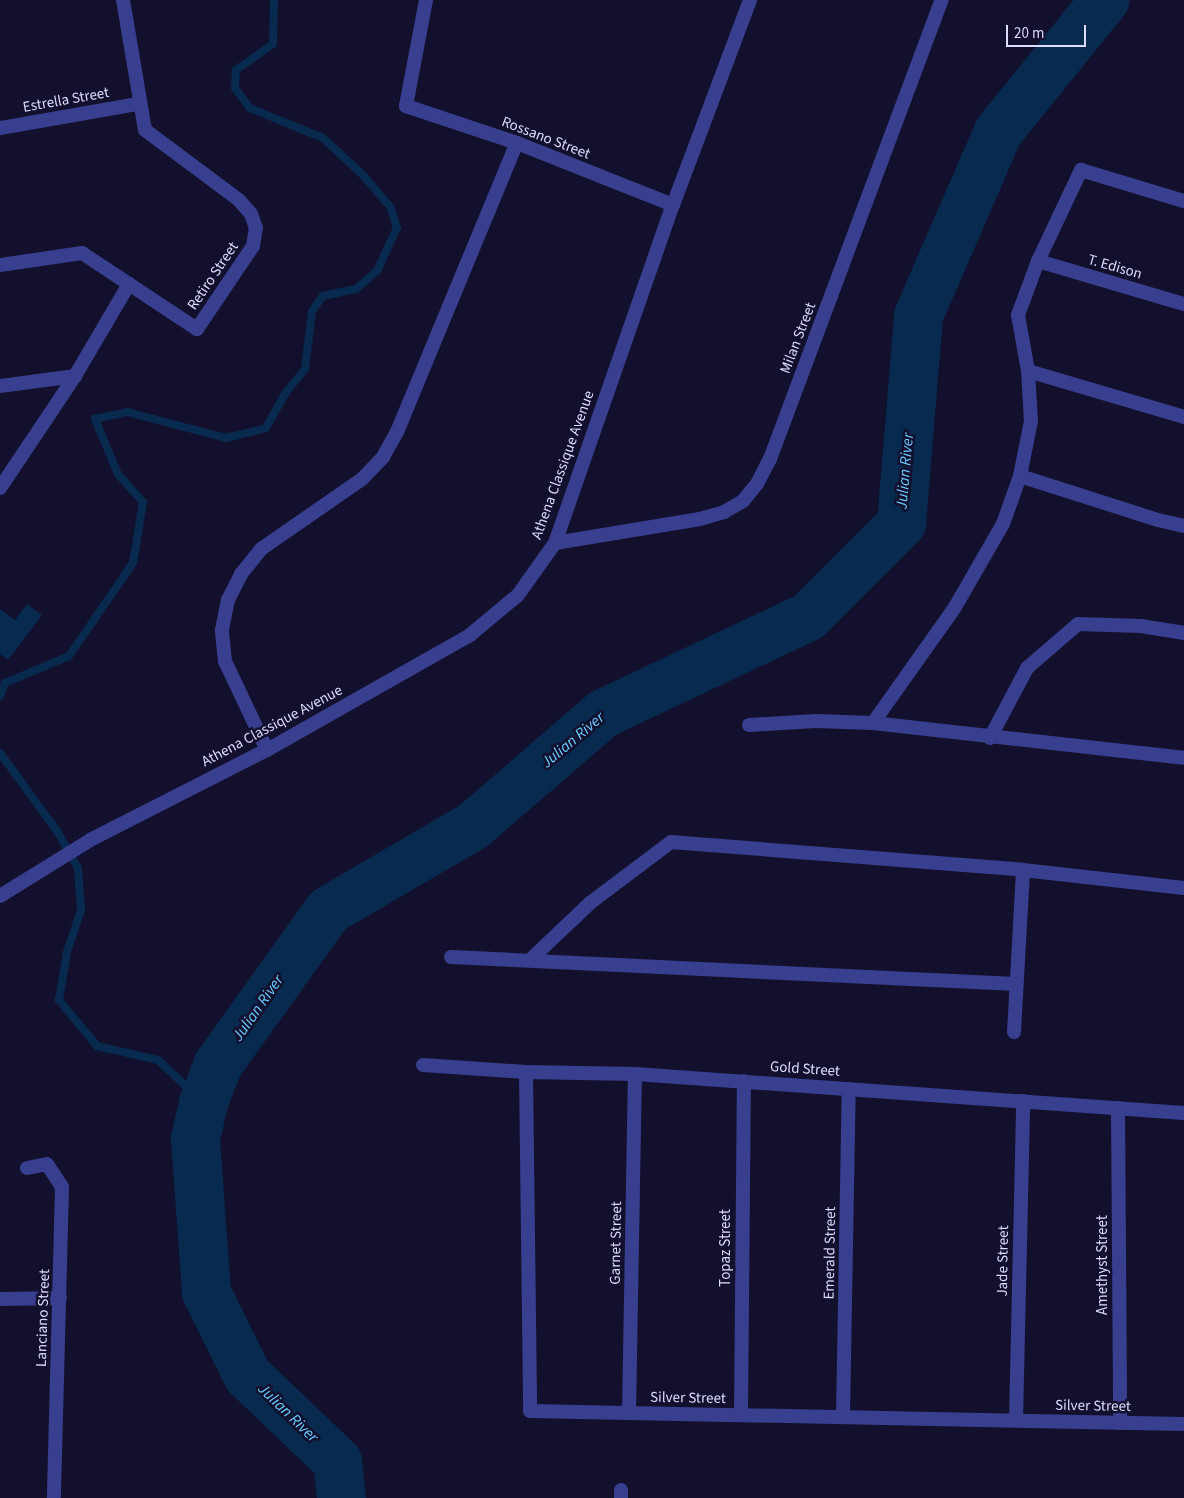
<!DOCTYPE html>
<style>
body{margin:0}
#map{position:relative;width:1184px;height:1498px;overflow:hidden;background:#12102d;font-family:"Source Sans 3",sans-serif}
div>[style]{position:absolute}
.water>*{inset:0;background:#082a4e}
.stream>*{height:8px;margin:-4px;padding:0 4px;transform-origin:4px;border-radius:4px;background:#082a4e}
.river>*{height:49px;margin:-24.5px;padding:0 24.5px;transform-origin:24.5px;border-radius:24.5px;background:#082a4e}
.minor>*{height:14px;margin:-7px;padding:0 7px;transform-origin:7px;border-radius:7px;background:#393f8f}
span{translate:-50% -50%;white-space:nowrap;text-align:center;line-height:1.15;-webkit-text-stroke:5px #12102d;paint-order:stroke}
.street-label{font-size:15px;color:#dcdcff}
.water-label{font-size:16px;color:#6acbff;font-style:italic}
.scale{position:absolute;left:1006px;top:25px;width:80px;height:22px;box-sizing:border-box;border:2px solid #dcdcff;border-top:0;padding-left:6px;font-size:15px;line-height:18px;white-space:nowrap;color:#dcdcff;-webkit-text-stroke:4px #12102d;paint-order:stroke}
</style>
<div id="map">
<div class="water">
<i style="clip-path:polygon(27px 604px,42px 615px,8px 660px,0 654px,0 609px,15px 620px)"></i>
</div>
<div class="stream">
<i style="left:0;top:696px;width:14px;rotate:-69deg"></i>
<i style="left:5px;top:683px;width:69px;rotate:-22.9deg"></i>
<i style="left:69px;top:656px;width:113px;rotate:-55.5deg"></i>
<i style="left:133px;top:563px;width:62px;rotate:-80.7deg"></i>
<i style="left:143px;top:502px;width:38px;rotate:-132deg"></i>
<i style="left:118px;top:474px;width:60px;rotate:-112.7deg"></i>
<i style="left:95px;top:419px;width:33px;rotate:-12deg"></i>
<i style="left:127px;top:412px;width:102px;rotate:14.7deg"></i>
<i style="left:226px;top:438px;width:41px;rotate:-14deg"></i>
<i style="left:266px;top:428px;width:38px;rotate:-61deg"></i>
<i style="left:284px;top:395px;width:33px;rotate:-51deg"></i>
<i style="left:305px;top:369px;width:58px;rotate:-83.1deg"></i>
<i style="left:312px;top:311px;width:19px;rotate:-54deg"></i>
<i style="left:323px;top:296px;width:34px;rotate:-12deg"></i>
<i style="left:356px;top:289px;width:28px;rotate:-41deg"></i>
<i style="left:377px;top:271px;width:47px;rotate:-65.1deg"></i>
<i style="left:397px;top:228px;width:21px;rotate:-107deg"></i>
<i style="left:391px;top:208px;width:42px;rotate:-130.2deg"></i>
<i style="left:364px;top:176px;width:56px;rotate:-137.2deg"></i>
<i style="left:323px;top:138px;width:79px;rotate:-157.7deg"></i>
<i style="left:250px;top:108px;width:25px;rotate:-127deg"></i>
<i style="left:235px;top:88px;width:18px;rotate:-87deg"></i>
<i style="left:236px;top:70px;width:45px;rotate:-35.1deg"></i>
<i style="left:273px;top:44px;width:44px;rotate:-88.7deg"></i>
<i style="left:0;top:753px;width:97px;rotate:53.8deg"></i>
<i style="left:57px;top:831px;width:43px;rotate:60.4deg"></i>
<i style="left:78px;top:868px;width:42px;rotate:85.9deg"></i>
<i style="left:81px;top:910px;width:44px;rotate:108.4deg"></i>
<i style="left:67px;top:952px;width:49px;rotate:99.5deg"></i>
<i style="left:59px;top:1000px;width:60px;rotate:50.4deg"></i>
<i style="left:97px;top:1046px;width:63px;rotate:12.9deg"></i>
<i style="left:158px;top:1060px;width:62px;rotate:43deg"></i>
</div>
<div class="river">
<i style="left:341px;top:1498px;width:37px;rotate:-96deg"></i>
<i style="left:337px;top:1461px;width:124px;rotate:-136.3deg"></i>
<i style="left:247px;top:1375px;width:93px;rotate:-116.3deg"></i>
<i style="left:206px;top:1292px;width:154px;rotate:-94.1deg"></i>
<i style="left:195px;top:1138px;width:37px;rotate:-77deg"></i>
<i style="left:203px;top:1102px;width:40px;rotate:-69deg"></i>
<i style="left:217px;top:1065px;width:191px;rotate:-54.4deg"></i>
<i style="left:328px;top:910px;width:167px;rotate:-30.3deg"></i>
<i style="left:472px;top:826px;width:173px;rotate:-40.8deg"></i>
<i style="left:603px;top:713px;width:227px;rotate:-25.3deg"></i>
<i style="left:808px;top:616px;width:132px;rotate:-45deg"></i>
<i style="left:901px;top:523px;width:209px;rotate:-85.3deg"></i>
<i style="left:918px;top:315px;width:201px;rotate:-66.5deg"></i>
<i style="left:998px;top:131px;width:169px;rotate:-51deg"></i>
</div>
<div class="minor">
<i style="left:426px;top:0;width:108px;rotate:100.7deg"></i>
<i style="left:406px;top:106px;width:117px;rotate:18.4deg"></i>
<i style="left:517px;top:143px;width:168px;rotate:21.7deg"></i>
<i style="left:0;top:128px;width:140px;rotate:-9.9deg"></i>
<i style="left:1038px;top:261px;width:152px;rotate:16.4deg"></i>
<i style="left:0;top:265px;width:83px;rotate:-8.3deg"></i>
<i style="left:82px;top:253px;width:138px;rotate:33.5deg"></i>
<i style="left:197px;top:329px;width:100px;rotate:-56deg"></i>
<i style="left:253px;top:246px;width:18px;rotate:-81deg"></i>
<i style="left:256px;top:228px;width:15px;rotate:-110deg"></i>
<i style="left:251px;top:214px;width:18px;rotate:-131deg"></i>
<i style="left:239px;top:200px;width:117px;rotate:-143.3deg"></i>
<i style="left:145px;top:130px;width:132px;rotate:-99.6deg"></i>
<i style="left:1028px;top:371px;width:163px;rotate:16.4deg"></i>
<i style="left:0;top:386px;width:76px;rotate:-7.6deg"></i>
<i style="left:1020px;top:476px;width:145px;rotate:17.7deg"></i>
<i style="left:1158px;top:520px;width:27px;rotate:13deg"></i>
<i style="left:0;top:488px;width:135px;rotate:-56.2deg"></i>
<i style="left:75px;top:376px;width:107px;rotate:-59.6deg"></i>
<i style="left:555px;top:543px;width:147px;rotate:-9.4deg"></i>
<i style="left:700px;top:519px;width:25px;rotate:-16deg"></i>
<i style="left:724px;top:512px;width:22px;rotate:-30deg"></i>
<i style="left:743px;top:501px;width:22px;rotate:-51deg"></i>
<i style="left:757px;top:484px;width:28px;rotate:-63deg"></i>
<i style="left:770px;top:459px;width:490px;rotate:-69.5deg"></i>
<i style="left:873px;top:723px;width:142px;rotate:-54.7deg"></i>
<i style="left:955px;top:607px;width:96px;rotate:-60deg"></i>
<i style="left:1003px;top:524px;width:51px;rotate:-70.5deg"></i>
<i style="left:1020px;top:476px;width:56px;rotate:-78.7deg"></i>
<i style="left:1031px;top:421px;width:50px;rotate:-93.4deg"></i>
<i style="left:1028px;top:371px;width:57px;rotate:-100.1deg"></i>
<i style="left:1018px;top:315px;width:58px;rotate:-69.7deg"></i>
<i style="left:1038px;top:261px;width:101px;rotate:-64.7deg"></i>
<i style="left:1081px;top:170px;width:108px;rotate:16.8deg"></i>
<i style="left:749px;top:725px;width:67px;rotate:-3.4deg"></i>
<i style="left:816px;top:721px;width:57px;rotate:2deg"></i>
<i style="left:873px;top:723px;width:313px;rotate:6.4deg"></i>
<i style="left:990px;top:738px;width:79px;rotate:-62.1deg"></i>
<i style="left:1027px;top:668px;width:67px;rotate:-40.8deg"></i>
<i style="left:1078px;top:624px;width:63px;rotate:1.8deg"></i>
<i style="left:1141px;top:626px;width:44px;rotate:9.2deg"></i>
<i style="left:267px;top:750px;width:98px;rotate:-115.3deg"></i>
<i style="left:225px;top:661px;width:31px;rotate:-96deg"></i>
<i style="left:222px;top:630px;width:31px;rotate:-79deg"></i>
<i style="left:228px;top:600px;width:29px;rotate:-63deg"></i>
<i style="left:241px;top:574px;width:32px;rotate:-51deg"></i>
<i style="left:261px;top:549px;width:123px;rotate:-34.7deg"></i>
<i style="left:362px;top:479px;width:30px;rotate:-46deg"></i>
<i style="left:383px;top:457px;width:29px;rotate:-61deg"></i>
<i style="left:397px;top:432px;width:313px;rotate:-67.5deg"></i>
<i style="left:0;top:896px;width:108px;rotate:-31.8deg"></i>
<i style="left:92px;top:839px;width:196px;rotate:-27deg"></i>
<i style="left:267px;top:750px;width:233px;rotate:-29.5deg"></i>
<i style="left:470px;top:635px;width:62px;rotate:-39.8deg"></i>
<i style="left:518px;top:595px;width:64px;rotate:-54.6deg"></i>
<i style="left:555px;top:543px;width:358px;rotate:-70.8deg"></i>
<i style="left:673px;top:205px;width:219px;rotate:-69.4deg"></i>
<i style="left:451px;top:957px;width:566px;rotate:2.74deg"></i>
<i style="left:530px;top:960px;width:83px;rotate:-43.5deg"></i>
<i style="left:590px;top:903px;width:101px;rotate:-37deg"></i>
<i style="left:671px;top:842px;width:353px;rotate:4.5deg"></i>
<i style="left:1023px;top:870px;width:162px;rotate:6.4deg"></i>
<i style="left:1014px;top:1032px;width:162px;rotate:-86.8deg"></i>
<i style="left:423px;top:1065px;width:103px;rotate:3.9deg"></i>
<i style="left:526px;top:1072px;width:109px;rotate:1.1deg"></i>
<i style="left:635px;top:1074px;width:550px;rotate:4.06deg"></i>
<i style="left:526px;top:1072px;width:339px;rotate:89.3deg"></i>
<i style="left:530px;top:1411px;width:654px;rotate:1.14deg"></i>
<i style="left:1118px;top:1108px;width:315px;rotate:89.6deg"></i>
<i style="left:27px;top:1168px;width:20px;rotate:-11deg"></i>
<i style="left:47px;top:1164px;width:27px;rotate:57deg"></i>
<i style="left:62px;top:1187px;width:311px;rotate:91.5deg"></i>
<i style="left:0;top:1299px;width:60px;rotate:-1deg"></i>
<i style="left:629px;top:1413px;width:339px;rotate:-89deg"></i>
<i style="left:741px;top:1415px;width:334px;rotate:-89.5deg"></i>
<i style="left:843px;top:1417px;width:328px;rotate:-89deg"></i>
<i style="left:1016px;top:1420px;width:319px;rotate:-88.7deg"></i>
<i style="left:621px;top:1490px;width:8px;rotate:90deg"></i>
</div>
<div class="street-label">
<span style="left:66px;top:100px;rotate:-10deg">Estrella Street</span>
<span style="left:546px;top:138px;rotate:21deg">Rossano Street</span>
<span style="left:1115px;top:267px;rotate:16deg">T. Edison</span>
<span style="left:213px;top:276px;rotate:-56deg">Retiro Street</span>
<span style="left:798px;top:338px;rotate:-69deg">Milan Street</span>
<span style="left:563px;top:465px;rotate:-70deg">Athena Classique Avenue</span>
<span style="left:272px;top:726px;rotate:-28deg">Athena Classique Avenue</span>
<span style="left:805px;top:1069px;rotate:4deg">Gold Street</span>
<span style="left:616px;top:1243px;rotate:-89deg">Garnet Street</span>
<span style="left:726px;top:1248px;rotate:-90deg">Topaz Street</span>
<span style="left:830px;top:1253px;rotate:-89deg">Emerald Street</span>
<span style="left:1003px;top:1261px;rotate:-89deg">Jade Street</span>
<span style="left:1103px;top:1265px;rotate:-90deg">Amethyst Street</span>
<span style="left:43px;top:1318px;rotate:-88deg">Lanciano Street</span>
<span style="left:688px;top:1398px;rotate:1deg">Silver Street</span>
<span style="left:1093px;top:1406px;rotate:1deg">Silver Street</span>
</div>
<div class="water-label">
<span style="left:905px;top:471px;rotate:-85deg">Julian River</span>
<span style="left:573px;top:740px;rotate:-40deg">Julian River</span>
<span style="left:258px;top:1008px;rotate:-55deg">Julian River</span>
<span style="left:288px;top:1413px;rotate:44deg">Julian River</span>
</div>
<div class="scale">20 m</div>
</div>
